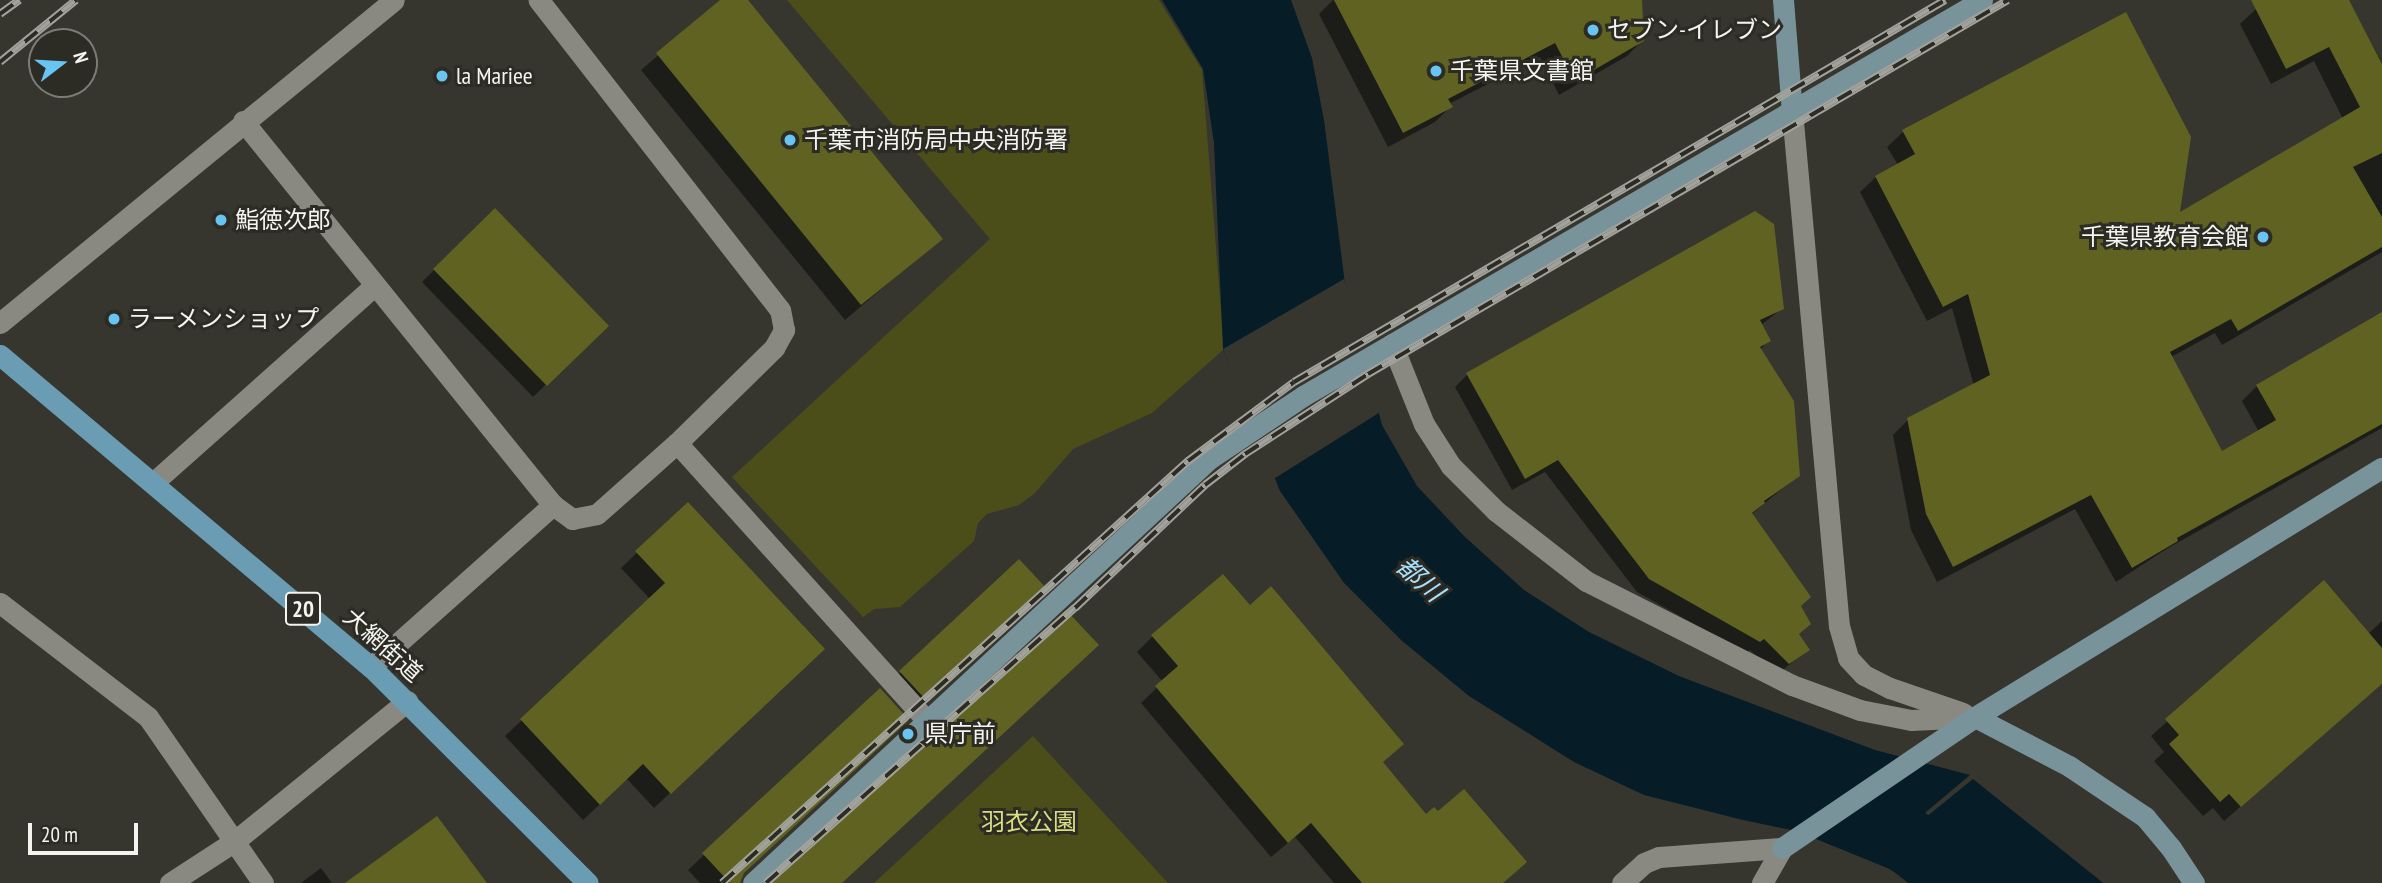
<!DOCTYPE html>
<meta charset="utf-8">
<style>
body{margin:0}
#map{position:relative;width:2382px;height:883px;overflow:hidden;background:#36362f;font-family:"PT Sans Narrow","Noto Sans JP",sans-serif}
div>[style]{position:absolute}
.green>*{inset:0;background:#4c4e1a}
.water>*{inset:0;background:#061c26}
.pier>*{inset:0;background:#36362f}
.shadow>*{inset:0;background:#0007}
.river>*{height:66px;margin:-33px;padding:0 33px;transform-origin:33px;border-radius:33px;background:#061c26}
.building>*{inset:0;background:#5f6221}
.street>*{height:21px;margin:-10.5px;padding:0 10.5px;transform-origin:10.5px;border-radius:10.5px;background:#898981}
.secondary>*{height:21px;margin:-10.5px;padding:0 10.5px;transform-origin:10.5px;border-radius:10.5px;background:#79939a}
.primary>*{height:21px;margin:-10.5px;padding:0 10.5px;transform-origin:10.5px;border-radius:10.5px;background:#6a9db3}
.rail>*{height:8px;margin-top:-4px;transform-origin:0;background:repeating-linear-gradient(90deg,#2c2c25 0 16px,#a2a29c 0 32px);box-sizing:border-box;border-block:2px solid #a2a29c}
.dots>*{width:19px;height:19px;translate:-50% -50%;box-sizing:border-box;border:4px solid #2c2c25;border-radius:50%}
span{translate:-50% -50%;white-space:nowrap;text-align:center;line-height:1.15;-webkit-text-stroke:6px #2c2c25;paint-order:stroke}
.shield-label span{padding:2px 5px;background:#2c2c25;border:2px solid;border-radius:5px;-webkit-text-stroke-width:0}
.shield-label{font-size:23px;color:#f4f4f0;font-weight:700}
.poi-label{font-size:24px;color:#f4f4f0}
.left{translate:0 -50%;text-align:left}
.right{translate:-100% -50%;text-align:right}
.street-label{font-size:24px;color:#f4f4f0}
.park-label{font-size:24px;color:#d8de81}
.water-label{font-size:26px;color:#a7dffc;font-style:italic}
.north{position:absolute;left:28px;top:28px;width:70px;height:70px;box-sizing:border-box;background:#2c2c25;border:2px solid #7c7c76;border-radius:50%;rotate:73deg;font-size:19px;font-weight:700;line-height:28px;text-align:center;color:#f4f4f0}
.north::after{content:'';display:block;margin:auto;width:24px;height:32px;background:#68c4f0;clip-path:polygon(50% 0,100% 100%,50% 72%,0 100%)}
.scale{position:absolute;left:28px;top:823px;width:110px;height:32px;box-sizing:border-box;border:4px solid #f4f4f0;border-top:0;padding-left:9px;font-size:21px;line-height:24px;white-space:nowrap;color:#f4f4f0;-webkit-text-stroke:5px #2c2c25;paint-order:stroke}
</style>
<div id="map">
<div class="green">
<i style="clip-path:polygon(787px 0,1159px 0,1202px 70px,1224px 349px,1152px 413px,1073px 449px,1034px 494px,1019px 505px,987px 514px,978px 523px,974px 541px,900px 607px,874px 609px,863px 617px,732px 477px,990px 239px)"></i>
<i style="clip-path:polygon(1033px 736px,1168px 883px,874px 883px)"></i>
</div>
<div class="water">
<i style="clip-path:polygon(1162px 0,1291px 0,1312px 58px,1324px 120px,1345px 284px,1382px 425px,1417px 486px,1464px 536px,1524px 590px,1589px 632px,1679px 676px,1875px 750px,1970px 775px,1882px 849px,1743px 820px,1644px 795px,1574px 762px,1469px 696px,1401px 640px,1344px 583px,1280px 491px,1223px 349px,1214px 143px,1203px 69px)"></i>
<i style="clip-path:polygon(1973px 779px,2097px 878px,2103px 883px,1908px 883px,1877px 857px)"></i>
</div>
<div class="pier">
<i style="clip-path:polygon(1344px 279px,1382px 411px,1272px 480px,1223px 349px)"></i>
</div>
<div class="shadow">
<i style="clip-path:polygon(723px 0,746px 0,940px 239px,845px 320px,641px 70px)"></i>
<i style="clip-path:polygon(1333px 0,1640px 0,1643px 40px,1627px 56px,1559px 95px,1540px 57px,1449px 104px,1450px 107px,1435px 122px,1388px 147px,1319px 14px)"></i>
<i style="clip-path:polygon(2274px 0,2348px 0,2382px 63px,2382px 252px,2222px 345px,2215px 333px,2171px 357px,2221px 453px,2259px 432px,2242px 401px,2257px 386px,2382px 314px,2382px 428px,2168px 548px,2116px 582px,2075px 509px,1937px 582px,1911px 530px,1893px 435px,1908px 420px,1974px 386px,1952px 308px,1927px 321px,1860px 192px,1876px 177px,1898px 165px,1887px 147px,1903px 132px,2126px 15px,2178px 215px,2343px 119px,2314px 61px,2271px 84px,2240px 24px,2256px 9px)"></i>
<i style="clip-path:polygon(495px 210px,606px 326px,533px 397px,422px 282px)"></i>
<i style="clip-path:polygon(1783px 308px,1761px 325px,1769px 340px,1760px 350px,1798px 475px,1751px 515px,1799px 607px,1798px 635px,1808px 650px,1776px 675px,1750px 650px,1746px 653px,1637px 592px,1545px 472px,1512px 490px,1455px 387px,1467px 375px)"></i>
<i style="clip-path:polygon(688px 504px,807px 664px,654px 808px,627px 779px,583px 820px,505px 736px,650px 599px,621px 568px)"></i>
<i style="clip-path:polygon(2324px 583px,2368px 634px,2382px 621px,2382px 684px,2224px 821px,2213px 808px,2203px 816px,2154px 761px,2164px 752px,2151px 736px)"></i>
<i style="clip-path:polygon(1030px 606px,911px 717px,885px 687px,901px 672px)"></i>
<i style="clip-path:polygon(1153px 636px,1381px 763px,1426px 816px,1503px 883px,1334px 883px,1295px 837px,1271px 857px,1141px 703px,1163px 682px,1137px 652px)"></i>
<i style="clip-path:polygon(704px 855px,741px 875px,739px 883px,700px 883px,688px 870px)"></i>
<i style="clip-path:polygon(321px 868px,332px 883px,301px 883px)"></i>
</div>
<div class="river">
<i style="left:1810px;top:801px;width:104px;rotate:22.1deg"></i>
<i style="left:1906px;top:840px;width:74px;rotate:35.6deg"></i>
</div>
<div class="building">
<i style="clip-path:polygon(720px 0,748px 0,943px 239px,861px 305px,656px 53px)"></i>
<i style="clip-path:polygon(1334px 0,1642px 0,1644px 41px,1575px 81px,1555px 43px,1448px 99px,1453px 107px,1403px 133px)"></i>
<i style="clip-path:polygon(2251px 0,2349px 0,2382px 64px,2382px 153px,2353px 167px,2382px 217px,2382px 247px,2238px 331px,2231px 319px,2170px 352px,2222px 451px,2276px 420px,2256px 385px,2382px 312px,2382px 424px,2177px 538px,2178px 541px,2132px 568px,2091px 495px,1953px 567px,1926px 514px,1907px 418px,1990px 375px,1968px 294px,1943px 307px,1875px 176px,1915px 154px,1902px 130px,2126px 12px,2191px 137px,2180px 212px,2360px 107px,2329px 47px,2286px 69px)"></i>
<i style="clip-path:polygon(495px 208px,609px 326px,547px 386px,433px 269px)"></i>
<i style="clip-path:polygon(1755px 211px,1774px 224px,1784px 309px,1760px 320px,1771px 341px,1760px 347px,1794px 401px,1800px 476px,1764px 501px,1765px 503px,1752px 513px,1811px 597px,1801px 606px,1811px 624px,1799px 634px,1810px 650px,1789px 664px,1764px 639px,1760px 642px,1649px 579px,1558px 460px,1525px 479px,1466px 373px)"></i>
<i style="clip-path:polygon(688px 502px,825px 649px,671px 794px,643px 764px,600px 805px,520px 719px,665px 583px,635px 551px)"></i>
<i style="clip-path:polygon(1019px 559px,1048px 590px,928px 702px,899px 671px)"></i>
<i style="clip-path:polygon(1223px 574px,1250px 605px,1271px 586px,1404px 744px,1383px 762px,1426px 814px,1434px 807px,1438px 811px,1464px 789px,1527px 862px,1503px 883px,1362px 883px,1311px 823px,1288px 843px,1155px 686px,1178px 666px,1151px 635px)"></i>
<i style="clip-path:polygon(2324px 580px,2382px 648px,2382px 684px,2241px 807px,2229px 794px,2220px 802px,2169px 744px,2179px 735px,2165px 719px)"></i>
<i style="clip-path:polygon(1066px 610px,1099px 645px,842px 883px,772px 883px)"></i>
<i style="clip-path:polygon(880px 688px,909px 720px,744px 873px,740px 883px,730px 883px,702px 853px)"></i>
<i style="clip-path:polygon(437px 816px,487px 883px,345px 883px)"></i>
</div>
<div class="street">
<i style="left:1792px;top:111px;width:517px;rotate:84.79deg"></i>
<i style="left:1839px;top:626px;width:33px;rotate:74deg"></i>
<i style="left:1848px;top:658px;width:23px;rotate:47deg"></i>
<i style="left:1864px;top:675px;width:29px;rotate:27deg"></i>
<i style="left:1890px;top:688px;width:77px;rotate:18.9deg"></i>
<i style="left:243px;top:121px;width:494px;rotate:51.1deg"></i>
<i style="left:553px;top:505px;width:24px;rotate:36deg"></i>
<i style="left:572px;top:519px;width:25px;rotate:-11deg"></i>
<i style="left:597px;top:514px;width:107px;rotate:-41.6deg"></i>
<i style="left:677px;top:443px;width:136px;rotate:-44.4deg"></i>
<i style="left:774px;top:348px;width:21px;rotate:-61deg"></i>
<i style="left:784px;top:330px;width:20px;rotate:-101deg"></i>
<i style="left:780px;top:310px;width:393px;rotate:-127.9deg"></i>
<i style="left:0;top:323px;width:509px;rotate:-39.34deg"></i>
<i style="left:1392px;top:344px;width:86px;rotate:68.2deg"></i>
<i style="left:1424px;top:424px;width:50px;rotate:57.3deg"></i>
<i style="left:1451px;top:466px;width:64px;rotate:45deg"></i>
<i style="left:1496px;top:511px;width:114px;rotate:37.9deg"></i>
<i style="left:1586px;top:581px;width:231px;rotate:26.8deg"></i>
<i style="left:1792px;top:685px;width:72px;rotate:20.2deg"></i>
<i style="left:1860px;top:710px;width:52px;rotate:11.1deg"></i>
<i style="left:1911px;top:720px;width:64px;rotate:-2.7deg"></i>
<i style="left:677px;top:443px;width:374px;rotate:48deg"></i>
<i style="left:154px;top:482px;width:295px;rotate:-41.7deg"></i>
<i style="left:0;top:603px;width:187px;rotate:37.6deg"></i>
<i style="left:148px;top:717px;width:202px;rotate:55.3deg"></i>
<i style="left:371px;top:667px;width:244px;rotate:-41.7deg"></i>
<i style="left:170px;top:883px;width:77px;rotate:-32.9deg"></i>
<i style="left:235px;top:841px;width:222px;rotate:-39.1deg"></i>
<i style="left:1622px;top:883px;width:30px;rotate:-42deg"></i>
<i style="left:1644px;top:863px;width:16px;rotate:-22deg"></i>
<i style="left:1659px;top:857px;width:123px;rotate:-4.2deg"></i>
<i style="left:1762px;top:883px;width:40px;rotate:-60.3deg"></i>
</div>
<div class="secondary">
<i style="left:1783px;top:0;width:111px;rotate:85.4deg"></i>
<i style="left:1975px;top:717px;width:106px;rotate:27.5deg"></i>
<i style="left:2069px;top:766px;width:92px;rotate:33.9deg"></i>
<i style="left:2145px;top:817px;width:40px;rotate:50deg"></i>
<i style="left:2171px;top:848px;width:42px;rotate:56.7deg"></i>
<i style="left:1782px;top:848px;width:233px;rotate:-34.2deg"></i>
<i style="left:1975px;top:717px;width:477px;rotate:-31.5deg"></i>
<i style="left:753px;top:883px;width:623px;rotate:-42.92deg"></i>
<i style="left:1209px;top:459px;width:113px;rotate:-33.8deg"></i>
<i style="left:1303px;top:396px;width:786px;rotate:-30.25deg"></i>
</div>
<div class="primary">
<i style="left:0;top:355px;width:485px;rotate:40.1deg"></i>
<i style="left:371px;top:667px;width:306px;rotate:44.9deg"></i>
</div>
<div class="rail">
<i style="left:0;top:14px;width:24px;rotate:-36deg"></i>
<i style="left:0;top:62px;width:98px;rotate:-39.2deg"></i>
<i style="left:722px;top:883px;width:629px;rotate:-42.16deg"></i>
<i style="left:1188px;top:461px;width:132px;rotate:-36.7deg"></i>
<i style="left:1294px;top:382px;width:755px;rotate:-30.4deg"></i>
<i style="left:766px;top:883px;width:414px;rotate:-41.7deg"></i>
<i style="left:1075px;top:608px;width:179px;rotate:-43.4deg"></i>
<i style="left:1205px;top:485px;width:51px;rotate:-37.8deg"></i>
<i style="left:1245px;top:454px;width:147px;rotate:-33deg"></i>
<i style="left:1368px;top:374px;width:741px;rotate:-30.3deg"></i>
</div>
<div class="dots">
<i style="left:1593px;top:30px;background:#68c4f0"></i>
<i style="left:1436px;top:71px;background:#68c4f0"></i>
<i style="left:442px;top:76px;background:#68c4f0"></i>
<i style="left:790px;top:140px;background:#68c4f0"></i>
<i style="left:221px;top:220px;background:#68c4f0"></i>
<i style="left:2263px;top:237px;background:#68c4f0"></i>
<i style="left:114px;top:319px;background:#68c4f0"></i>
<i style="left:908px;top:734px;background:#68c4f0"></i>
</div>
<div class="shield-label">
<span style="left:303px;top:609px">20</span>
</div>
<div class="poi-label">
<span class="left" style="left:1607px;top:30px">セブン-イレブン</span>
<span class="left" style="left:1450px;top:71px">千葉県文書館</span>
<span class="left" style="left:456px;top:76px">la Mariee</span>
<span class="left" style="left:804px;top:140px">千葉市消防局中央消防署</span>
<span class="left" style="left:235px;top:220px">鮨徳次郎</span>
<span class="right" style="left:2249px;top:237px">千葉県教育会館</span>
<span class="left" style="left:128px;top:319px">ラーメンショップ</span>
<span class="left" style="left:924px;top:734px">県庁前</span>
</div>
<div class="street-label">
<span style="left:383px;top:645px;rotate:42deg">大網街道</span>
</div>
<div class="park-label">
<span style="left:1029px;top:822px">羽衣公園</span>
</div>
<div class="water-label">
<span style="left:1420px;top:579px;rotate:42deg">都川</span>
</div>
<div class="north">N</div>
<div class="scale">20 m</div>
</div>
